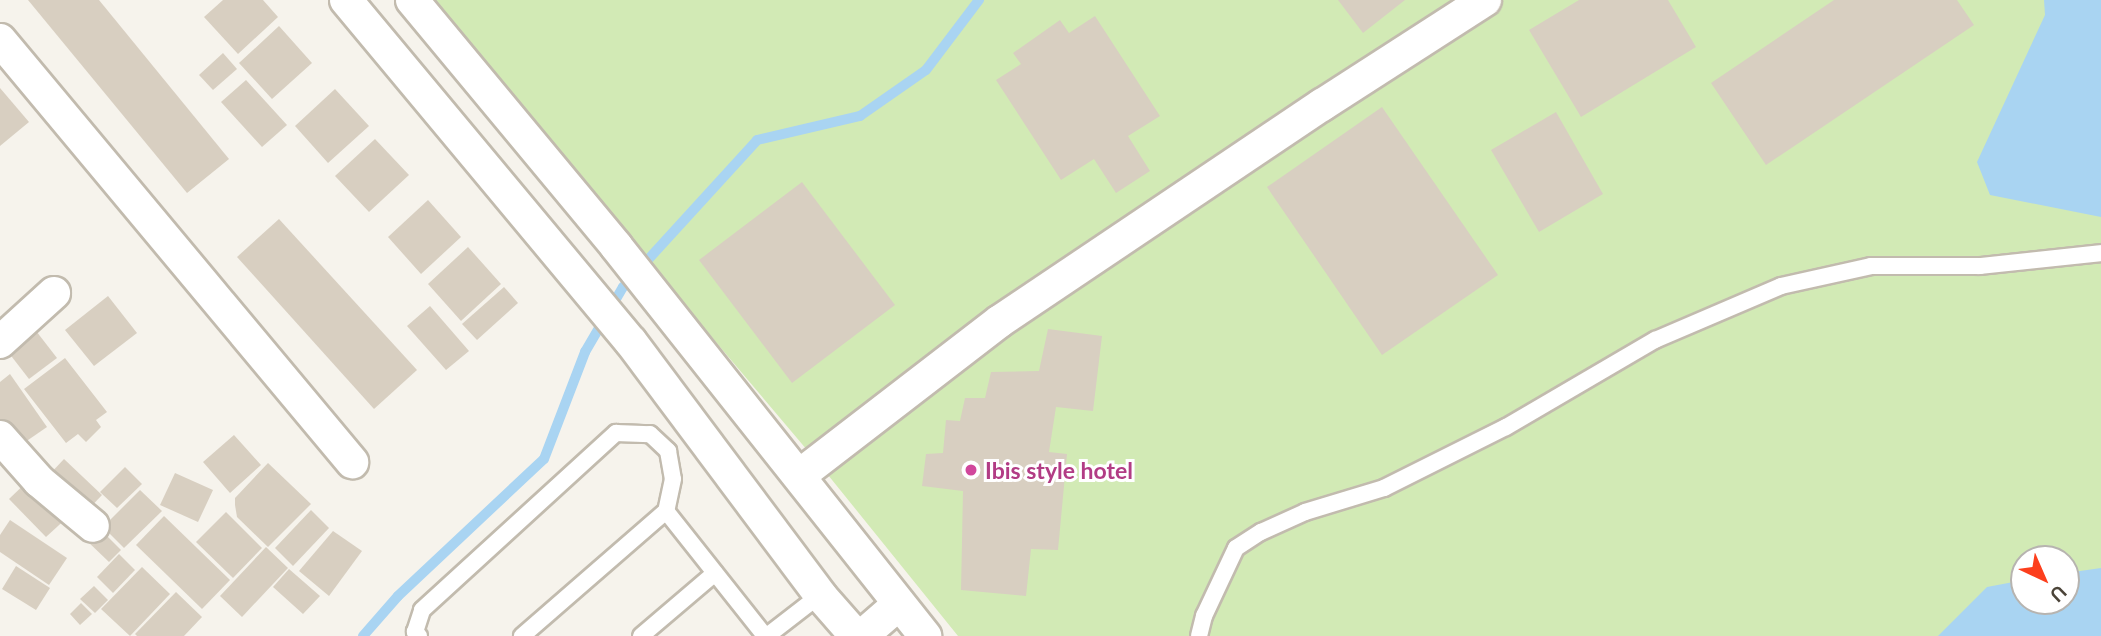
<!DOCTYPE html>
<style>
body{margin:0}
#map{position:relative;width:2101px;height:636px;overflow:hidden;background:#f6f3ec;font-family:Lato,sans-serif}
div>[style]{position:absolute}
.green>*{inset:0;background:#d2eab5}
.water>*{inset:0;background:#a9d4f2}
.stream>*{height:10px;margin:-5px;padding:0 5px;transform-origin:5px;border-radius:5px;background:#a9d4f2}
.building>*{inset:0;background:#d8cfc1}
.roads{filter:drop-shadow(2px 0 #c2bbae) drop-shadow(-2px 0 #c2bbae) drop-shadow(0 2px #c2bbae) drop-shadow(0 -2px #c2bbae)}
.service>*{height:16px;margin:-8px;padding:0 8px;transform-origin:8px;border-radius:8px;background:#fff}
.minor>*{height:32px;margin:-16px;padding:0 16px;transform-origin:16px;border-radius:16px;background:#fff}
.dots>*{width:19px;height:19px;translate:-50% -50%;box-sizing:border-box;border:4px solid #fff;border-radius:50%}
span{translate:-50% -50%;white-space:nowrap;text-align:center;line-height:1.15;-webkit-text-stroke:6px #fff;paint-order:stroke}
.hotel-label{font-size:23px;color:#b23c85;font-weight:700}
.left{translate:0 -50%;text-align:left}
.north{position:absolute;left:2010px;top:545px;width:70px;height:70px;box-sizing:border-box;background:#fff;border:2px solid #b7b4b0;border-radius:50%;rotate:136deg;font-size:19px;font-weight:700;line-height:28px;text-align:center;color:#4b4439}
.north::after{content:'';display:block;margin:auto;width:24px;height:32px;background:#fc3f1d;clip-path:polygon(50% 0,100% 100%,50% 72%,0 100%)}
</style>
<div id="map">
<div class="green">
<i style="clip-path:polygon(evenodd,431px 0,2101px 0,2101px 636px,958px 636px,824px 470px,502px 89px,431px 0,2024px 559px,2066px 559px,2066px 601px,2024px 601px,2024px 559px)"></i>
</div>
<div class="water">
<i style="clip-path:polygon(2044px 0,2101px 0,2101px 217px,1990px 195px,1977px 162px,2045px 15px)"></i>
<i style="clip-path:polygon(2101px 568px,2101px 636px,1938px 636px,1987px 587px,2024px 580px,2024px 601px,2066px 601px,2066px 573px)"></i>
</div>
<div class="stream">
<i style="left:363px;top:636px;width:53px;rotate:-48.8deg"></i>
<i style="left:398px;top:596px;width:200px;rotate:-43.2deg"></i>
<i style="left:544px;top:459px;width:115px;rotate:-69deg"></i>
<i style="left:585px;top:352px;width:75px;rotate:-59.7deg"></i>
<i style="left:623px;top:287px;width:199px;rotate:-47.6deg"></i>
<i style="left:757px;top:140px;width:106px;rotate:-13.1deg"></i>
<i style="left:860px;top:116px;width:80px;rotate:-34.9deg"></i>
<i style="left:926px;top:70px;width:88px;rotate:-52.9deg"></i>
</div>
<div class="building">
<i style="clip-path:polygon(28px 0,99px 0,229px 159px,187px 193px)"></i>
<i style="clip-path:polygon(223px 0,263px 0,278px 17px,238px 54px,204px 17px)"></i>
<i style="clip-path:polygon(1338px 0,1405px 0,1363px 33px)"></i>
<i style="clip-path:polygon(1579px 0,1668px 0,1696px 47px,1581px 117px,1529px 30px)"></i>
<i style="clip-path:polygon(1834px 0,1957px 0,1974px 25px,1766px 165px,1711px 83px)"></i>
<i style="clip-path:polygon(1095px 16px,1160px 116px,1128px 136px,1150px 171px,1116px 193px,1094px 159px,1061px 180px,996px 80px,1021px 64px,1013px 53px,1060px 20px,1069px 33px)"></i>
<i style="clip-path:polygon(279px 26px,312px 63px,272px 99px,239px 63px)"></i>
<i style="clip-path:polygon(223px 53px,237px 69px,213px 90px,199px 75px)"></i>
<i style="clip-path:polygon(246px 80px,287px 125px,262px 147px,221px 102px)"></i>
<i style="clip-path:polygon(0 88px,29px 122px,0 146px)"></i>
<i style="clip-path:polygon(335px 89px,369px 126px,328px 163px,295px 126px)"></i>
<i style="clip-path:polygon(1382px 107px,1498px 275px,1382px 355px,1267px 187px)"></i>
<i style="clip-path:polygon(1556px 112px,1603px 194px,1539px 232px,1491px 150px)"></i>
<i style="clip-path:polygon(375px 139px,409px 175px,369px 212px,335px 176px)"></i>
<i style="clip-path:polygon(802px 182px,895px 305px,792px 383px,699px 260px)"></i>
<i style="clip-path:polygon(428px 200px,461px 237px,421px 274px,388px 237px)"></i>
<i style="clip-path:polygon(279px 219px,417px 370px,374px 409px,237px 257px)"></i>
<i style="clip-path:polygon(468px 247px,501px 284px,461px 321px,428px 284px)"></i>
<i style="clip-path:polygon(504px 287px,518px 303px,477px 340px,462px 324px)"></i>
<i style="clip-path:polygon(108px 296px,137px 333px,94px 366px,65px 330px)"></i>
<i style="clip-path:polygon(430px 306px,469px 351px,446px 370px,407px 326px)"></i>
<i style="clip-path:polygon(33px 327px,57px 358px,29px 379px,5px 348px)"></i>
<i style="clip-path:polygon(1048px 329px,1102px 336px,1093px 411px,1056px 407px,1049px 452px,1067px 454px,1058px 550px,1031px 549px,1026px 596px,961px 590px,963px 491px,922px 486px,926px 454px,943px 453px,946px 420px,960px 421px,965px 398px,985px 398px,991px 372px,1039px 371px)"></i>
<i style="clip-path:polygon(65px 358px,107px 412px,96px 420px,101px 427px,86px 442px,78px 434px,66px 443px,24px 389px)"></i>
<i style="clip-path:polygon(10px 374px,47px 427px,15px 449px,0 427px,0 382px)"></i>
<i style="clip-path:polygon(234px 435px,261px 465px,230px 493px,203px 462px)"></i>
<i style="clip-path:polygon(64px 459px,102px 495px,85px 513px,48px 476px)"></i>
<i style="clip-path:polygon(268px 463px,311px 504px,268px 547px,237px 517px,235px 505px,235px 498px)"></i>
<i style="clip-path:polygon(125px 467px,142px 484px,117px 508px,100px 492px)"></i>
<i style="clip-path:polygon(175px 473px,213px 490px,198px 522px,160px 505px)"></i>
<i style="clip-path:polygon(33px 476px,70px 515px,46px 537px,9px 499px)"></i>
<i style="clip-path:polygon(140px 490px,162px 511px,124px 548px,103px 527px)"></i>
<i style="clip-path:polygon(311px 510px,329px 528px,293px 566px,275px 548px)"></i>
<i style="clip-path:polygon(226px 512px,262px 548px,233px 578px,196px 542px)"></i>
<i style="clip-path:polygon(164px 516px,230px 580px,202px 609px,136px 545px)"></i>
<i style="clip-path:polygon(10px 520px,67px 558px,49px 585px,0 552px,0 535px)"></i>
<i style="clip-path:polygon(98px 527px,121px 550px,109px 562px,85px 539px)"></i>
<i style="clip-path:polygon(333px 531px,362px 551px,329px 596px,299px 571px)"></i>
<i style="clip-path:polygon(266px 547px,288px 568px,242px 617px,220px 596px)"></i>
<i style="clip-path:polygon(119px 554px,135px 570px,113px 593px,97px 577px)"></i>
<i style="clip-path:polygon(16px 566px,50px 588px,36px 610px,2px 589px)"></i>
<i style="clip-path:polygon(142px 567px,170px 594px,130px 636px,101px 609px)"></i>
<i style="clip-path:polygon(289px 569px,320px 596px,303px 614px,273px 587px)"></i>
<i style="clip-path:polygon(94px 586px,108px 600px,95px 613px,80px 599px)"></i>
<i style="clip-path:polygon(176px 592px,202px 617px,184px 636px,137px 636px,135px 634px)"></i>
<i style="clip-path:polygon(81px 603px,92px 614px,80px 625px,70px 614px)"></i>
</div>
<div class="roads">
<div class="service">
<i style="left:666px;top:511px;width:159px;rotate:51.6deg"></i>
<i style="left:419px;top:636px;width:6px;rotate:-135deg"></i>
<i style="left:415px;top:632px;width:23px;rotate:-72deg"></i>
<i style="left:422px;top:610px;width:263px;rotate:-42.4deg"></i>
<i style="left:616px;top:433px;width:34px;rotate:2deg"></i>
<i style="left:650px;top:434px;width:25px;rotate:43deg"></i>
<i style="left:668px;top:451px;width:28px;rotate:80deg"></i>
<i style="left:673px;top:479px;width:33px;rotate:102deg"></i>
<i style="left:666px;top:511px;width:191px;rotate:139deg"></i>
<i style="left:641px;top:636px;width:97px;rotate:-40.4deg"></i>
<i style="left:767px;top:636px;width:67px;rotate:-37.7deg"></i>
<i style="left:1199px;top:636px;width:21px;rotate:-76deg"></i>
<i style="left:1204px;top:616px;width:75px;rotate:-64.8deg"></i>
<i style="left:1236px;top:548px;width:30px;rotate:-33deg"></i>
<i style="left:1261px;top:532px;width:48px;rotate:-24.4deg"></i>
<i style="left:1305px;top:512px;width:83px;rotate:-16.9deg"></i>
<i style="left:1384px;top:488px;width:136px;rotate:-26.6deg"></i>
<i style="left:1506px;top:427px;width:173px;rotate:-30.3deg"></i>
<i style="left:1655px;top:340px;width:137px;rotate:-23.2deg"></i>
<i style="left:1781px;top:286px;width:92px;rotate:-12.5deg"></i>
<i style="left:1871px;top:266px;width:109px"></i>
<i style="left:1980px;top:266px;width:122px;rotate:-6.1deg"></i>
</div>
<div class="minor">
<i style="left:346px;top:0;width:445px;rotate:50.2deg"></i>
<i style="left:631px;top:342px;width:316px;rotate:53.2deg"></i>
<i style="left:820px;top:595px;width:55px;rotate:48.7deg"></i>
<i style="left:412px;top:0;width:320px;rotate:50.3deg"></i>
<i style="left:616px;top:246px;width:498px;rotate:51.6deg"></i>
<i style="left:0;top:40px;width:550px;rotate:50.17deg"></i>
<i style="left:0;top:342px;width:73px;rotate:-42.2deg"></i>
<i style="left:0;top:437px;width:59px;rotate:48.4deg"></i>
<i style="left:39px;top:481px;width:70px;rotate:39.8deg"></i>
<i style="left:800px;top:475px;width:252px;rotate:-37.6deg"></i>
<i style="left:1000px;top:321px;width:388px;rotate:-33.9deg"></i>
<i style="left:1322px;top:105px;width:194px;rotate:-32.8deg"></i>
<i style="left:862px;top:636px;width:49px;rotate:-40.9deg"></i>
</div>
</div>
<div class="dots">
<i style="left:971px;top:470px;background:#d1479c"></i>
</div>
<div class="hotel-label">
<span class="left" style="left:985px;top:470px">Ibis style hotel</span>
</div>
<div class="north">U</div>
</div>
